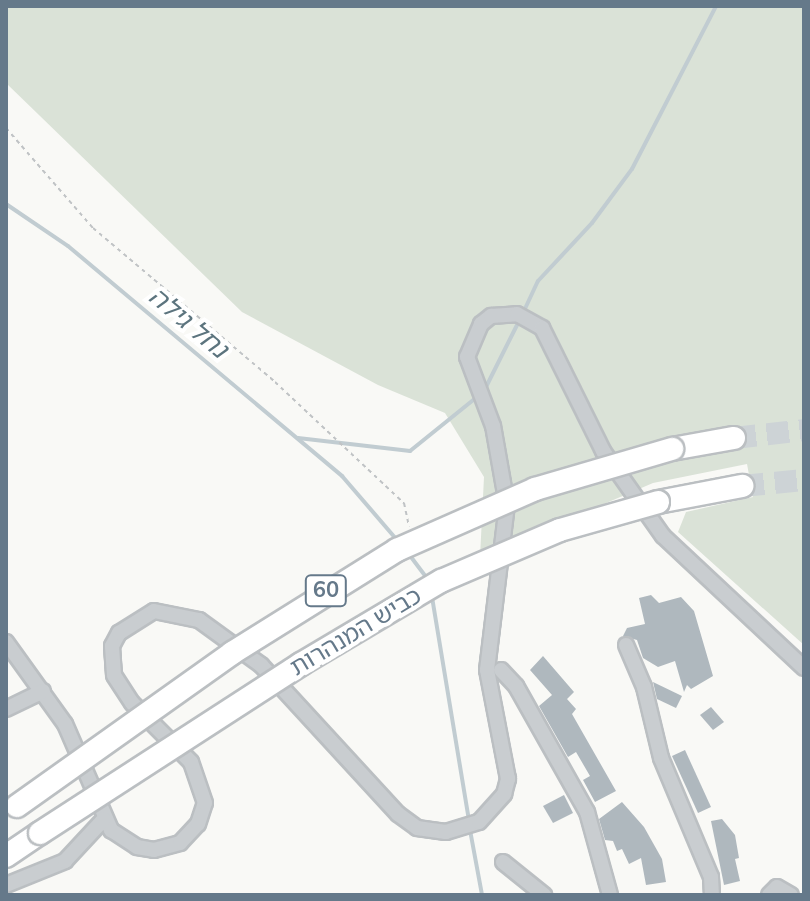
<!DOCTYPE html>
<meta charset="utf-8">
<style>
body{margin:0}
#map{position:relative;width:810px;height:901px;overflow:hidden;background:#f9f9f6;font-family:"Nunito Sans","Noto Sans Hebrew",sans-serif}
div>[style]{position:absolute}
.green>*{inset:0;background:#dae2d7}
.stream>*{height:4px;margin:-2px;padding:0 2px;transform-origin:2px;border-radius:2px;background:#c1ccd1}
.building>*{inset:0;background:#afb8be}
.highway-tunnel>*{height:22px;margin-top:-11px;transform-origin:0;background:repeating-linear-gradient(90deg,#cdd3d6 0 22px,transparent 0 33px)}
.path>*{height:2px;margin-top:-1px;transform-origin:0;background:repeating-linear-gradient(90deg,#c0c3c5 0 4px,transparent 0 8px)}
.roads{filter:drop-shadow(2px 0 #bbbfc2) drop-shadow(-2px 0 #bbbfc2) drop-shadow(0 2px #bbbfc2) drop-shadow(0 -2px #bbbfc2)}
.minor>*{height:14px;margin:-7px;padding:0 7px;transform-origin:7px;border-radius:7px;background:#c9cdd0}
.highway>*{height:22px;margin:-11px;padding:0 11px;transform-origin:11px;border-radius:11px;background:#fff}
.bridges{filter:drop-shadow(2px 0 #bbbfc2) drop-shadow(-2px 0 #bbbfc2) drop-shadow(0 2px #bbbfc2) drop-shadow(0 -2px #bbbfc2)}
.highway-bridge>*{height:22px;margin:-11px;padding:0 11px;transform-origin:11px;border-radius:11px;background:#fff}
span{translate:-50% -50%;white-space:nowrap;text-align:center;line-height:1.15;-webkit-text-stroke:8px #fff;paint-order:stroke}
.shield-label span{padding:2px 6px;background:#fff;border:2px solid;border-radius:6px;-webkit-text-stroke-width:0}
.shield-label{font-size:22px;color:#65798a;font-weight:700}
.street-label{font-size:24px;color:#65798a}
.water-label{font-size:26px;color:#5c747e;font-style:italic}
.frame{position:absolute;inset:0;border:8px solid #65798a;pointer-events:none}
</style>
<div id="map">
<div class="green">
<i style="clip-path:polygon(6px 6px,804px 6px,804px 645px,678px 532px,686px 512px,753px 497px,747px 464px,653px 483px,480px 557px,484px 477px,445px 413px,378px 385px,242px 312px,6px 83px)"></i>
</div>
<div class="stream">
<i style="left:6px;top:204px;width:75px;rotate:34.1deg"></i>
<i style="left:68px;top:246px;width:358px;rotate:40deg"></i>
<i style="left:342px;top:476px;width:84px;rotate:49.3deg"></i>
<i style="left:523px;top:313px;width:35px;rotate:-65deg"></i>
<i style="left:538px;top:281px;width:79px;rotate:-47deg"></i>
<i style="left:592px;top:223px;width:67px;rotate:-53.5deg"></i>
<i style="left:632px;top:169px;width:183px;rotate:-62.7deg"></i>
<i style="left:484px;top:391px;width:78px;rotate:-63.4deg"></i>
<i style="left:298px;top:438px;width:113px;rotate:6.6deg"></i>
<i style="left:410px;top:451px;width:86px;rotate:-38.9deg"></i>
<i style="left:408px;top:553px;width:35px;rotate:53deg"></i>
<i style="left:432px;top:597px;width:227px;rotate:80.6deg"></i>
<i style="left:470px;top:830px;width:66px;rotate:79.5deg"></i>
</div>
<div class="building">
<i style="clip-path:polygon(651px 595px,659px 603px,681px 597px,694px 611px,713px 676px,691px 689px,687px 685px,684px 692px,675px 661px,658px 667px,643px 658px,637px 640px,623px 636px,627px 628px,645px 624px,639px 598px)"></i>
<i style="clip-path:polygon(543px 656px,574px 692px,567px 699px,576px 709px,572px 714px,616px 791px,595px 802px,583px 780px,590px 776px,576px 752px,568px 757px,539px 706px,552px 695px,530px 670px)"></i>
<i style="clip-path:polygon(653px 682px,682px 696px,676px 708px,657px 699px)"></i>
<i style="clip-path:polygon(711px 707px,724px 722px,713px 730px,700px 715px)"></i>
<i style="clip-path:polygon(685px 750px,711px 807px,698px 813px,672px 756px)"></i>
<i style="clip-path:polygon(564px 795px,573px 813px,553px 823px,543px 806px)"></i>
<i style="clip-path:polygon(622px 802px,644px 827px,662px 859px,666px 882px,646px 885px,641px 858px,629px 864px,622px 849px,617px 851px,613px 841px,605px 840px,599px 819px)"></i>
<i style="clip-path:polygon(722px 819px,735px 835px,739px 858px,735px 859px,740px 881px,724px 885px,711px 821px)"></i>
</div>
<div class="highway-tunnel">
<i style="left:734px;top:438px;width:70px;rotate:-6.5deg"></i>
<i style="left:742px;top:486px;width:62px;rotate:-5.5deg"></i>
</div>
<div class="path">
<i style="left:6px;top:128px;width:133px;rotate:49deg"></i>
<i style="left:93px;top:228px;width:238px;rotate:40.2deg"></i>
<i style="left:275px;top:382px;width:177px;rotate:43.2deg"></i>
<i style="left:404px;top:503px;width:24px;rotate:78deg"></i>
</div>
<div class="roads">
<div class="minor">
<i style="left:6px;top:642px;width:101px;rotate:54.3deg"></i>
<i style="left:65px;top:724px;width:116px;rotate:66.5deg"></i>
<i style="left:111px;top:830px;width:31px;rotate:33deg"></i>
<i style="left:137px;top:847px;width:17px;rotate:10deg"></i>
<i style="left:154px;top:850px;width:27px;rotate:-15deg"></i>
<i style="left:180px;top:843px;width:26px;rotate:-47deg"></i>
<i style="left:198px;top:824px;width:22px;rotate:-72deg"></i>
<i style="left:205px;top:803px;width:43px;rotate:-108.9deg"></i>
<i style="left:191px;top:762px;width:83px;rotate:-135deg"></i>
<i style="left:132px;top:703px;width:33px;rotate:-123deg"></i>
<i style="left:114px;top:675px;width:29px;rotate:-94deg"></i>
<i style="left:112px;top:646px;width:15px;rotate:-62deg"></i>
<i style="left:119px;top:633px;width:41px;rotate:-32.2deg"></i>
<i style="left:154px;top:611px;width:46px;rotate:11.3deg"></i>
<i style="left:199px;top:620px;width:77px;rotate:36deg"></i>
<i style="left:261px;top:665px;width:202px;rotate:47.4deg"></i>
<i style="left:398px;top:814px;width:24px;rotate:36deg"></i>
<i style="left:417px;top:828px;width:29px;rotate:8deg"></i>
<i style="left:446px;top:832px;width:34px;rotate:-17deg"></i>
<i style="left:479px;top:822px;width:38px;rotate:-48deg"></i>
<i style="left:504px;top:794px;width:16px;rotate:-75deg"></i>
<i style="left:508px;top:779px;width:111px;rotate:-100.9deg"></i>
<i style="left:487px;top:670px;width:166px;rotate:-83.1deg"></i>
<i style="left:507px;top:505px;width:80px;rotate:-100deg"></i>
<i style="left:493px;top:426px;width:74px;rotate:-110.6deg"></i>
<i style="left:467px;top:357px;width:36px;rotate:-67deg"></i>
<i style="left:481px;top:324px;width:13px;rotate:-39deg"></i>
<i style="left:491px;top:316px;width:26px;rotate:-4deg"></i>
<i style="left:517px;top:314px;width:29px;rotate:29deg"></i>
<i style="left:542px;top:328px;width:137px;rotate:63.6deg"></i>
<i style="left:603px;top:451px;width:104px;rotate:54.8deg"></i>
<i style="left:663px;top:536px;width:193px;rotate:43.1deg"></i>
<i style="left:626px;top:645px;width:46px;rotate:66.8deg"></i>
<i style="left:644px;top:687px;width:73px;rotate:76.5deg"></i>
<i style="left:661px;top:758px;width:129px;rotate:67.2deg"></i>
<i style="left:711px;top:877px;width:18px;rotate:87deg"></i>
<i style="left:501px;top:670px;width:22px;rotate:47deg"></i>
<i style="left:516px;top:686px;width:145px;rotate:60.6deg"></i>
<i style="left:587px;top:812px;width:86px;rotate:74.5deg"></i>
<i style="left:6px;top:709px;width:41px;rotate:-25.9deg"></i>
<i style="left:503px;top:862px;width:53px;rotate:38.8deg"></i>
<i style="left:6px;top:885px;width:64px;rotate:-22.1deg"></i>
<i style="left:65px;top:861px;width:57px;rotate:-47.1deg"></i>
<i style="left:769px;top:895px;width:11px;rotate:-45deg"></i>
<i style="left:777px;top:887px;width:16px;rotate:30deg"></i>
</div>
<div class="highway">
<i style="left:672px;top:449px;width:63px;rotate:-10.1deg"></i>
<i style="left:658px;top:502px;width:86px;rotate:-10.8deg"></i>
<i style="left:6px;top:856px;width:41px;rotate:-34.1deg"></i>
</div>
</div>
<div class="bridges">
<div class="highway-bridge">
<i style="left:17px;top:806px;width:264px;rotate:-35.4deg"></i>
<i style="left:232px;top:653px;width:195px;rotate:-32deg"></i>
<i style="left:397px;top:550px;width:151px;rotate:-23.8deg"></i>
<i style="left:535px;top:489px;width:143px;rotate:-16.3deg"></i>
<i style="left:40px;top:833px;width:311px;rotate:-32.9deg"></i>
<i style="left:301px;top:664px;width:163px;rotate:-30.7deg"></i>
<i style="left:441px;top:581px;width:129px;rotate:-23.2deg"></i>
<i style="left:560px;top:530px;width:102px;rotate:-15.9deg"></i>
</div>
</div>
<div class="shield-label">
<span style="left:326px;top:591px">60</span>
</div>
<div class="street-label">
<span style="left:356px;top:632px;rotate:-31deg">כביש המנהרות</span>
</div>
<div class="water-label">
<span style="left:188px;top:323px;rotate:40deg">נחל גילה</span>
</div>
<div class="frame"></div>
</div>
